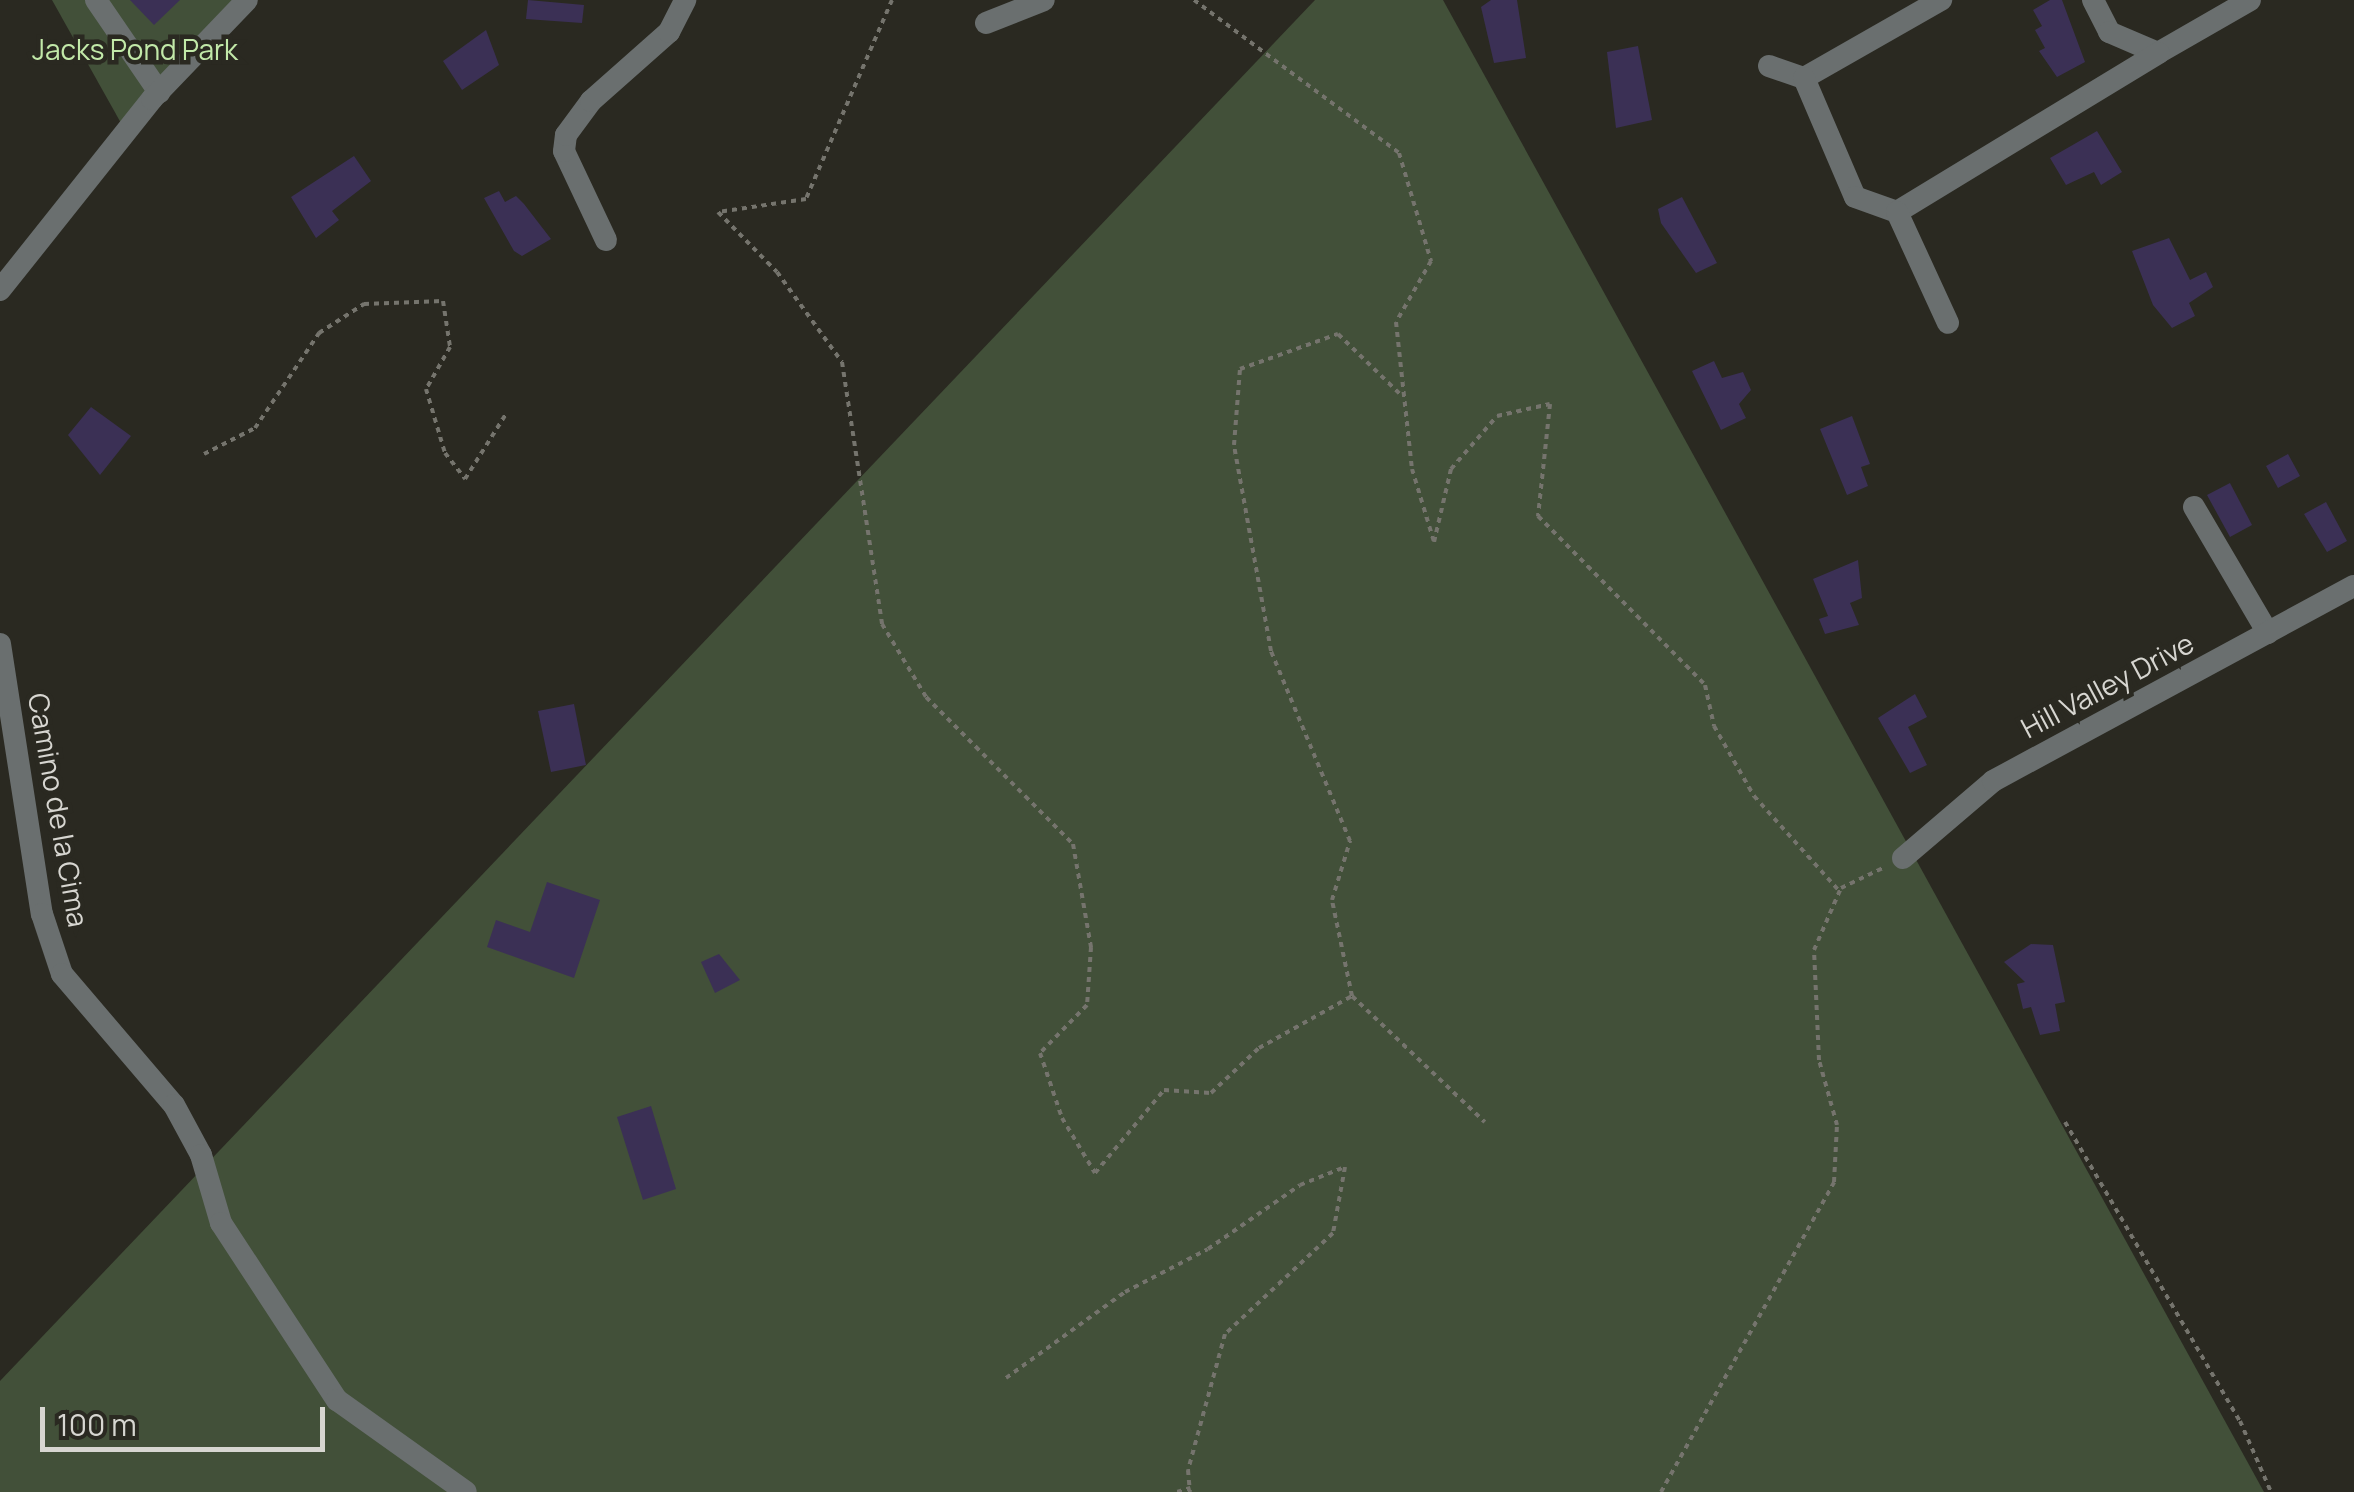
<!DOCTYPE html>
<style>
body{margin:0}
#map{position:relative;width:2354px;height:1492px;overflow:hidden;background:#2a2921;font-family:Manrope,sans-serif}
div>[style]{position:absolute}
.green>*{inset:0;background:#425039}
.building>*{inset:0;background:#3b3055}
.path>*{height:4px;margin-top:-2px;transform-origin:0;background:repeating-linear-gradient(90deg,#75746d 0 5px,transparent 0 10px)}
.minor>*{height:22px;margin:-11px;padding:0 11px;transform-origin:11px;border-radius:11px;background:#6a6f6f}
span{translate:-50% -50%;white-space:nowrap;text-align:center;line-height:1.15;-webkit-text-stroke:9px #2a2921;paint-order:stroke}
.park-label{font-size:28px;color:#c2e9a9}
.street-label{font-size:28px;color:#d7d6d1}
.scale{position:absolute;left:40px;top:1407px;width:285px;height:45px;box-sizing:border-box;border:5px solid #d7d6d1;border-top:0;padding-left:12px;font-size:30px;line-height:35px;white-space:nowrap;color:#d7d6d1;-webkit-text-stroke:8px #2a2921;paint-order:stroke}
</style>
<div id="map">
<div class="green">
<i style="clip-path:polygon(52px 0,247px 0,126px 132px)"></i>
<i style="clip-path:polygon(1315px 0,1443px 0,2264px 1492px,0 1492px,0 1381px)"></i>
</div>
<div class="building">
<i style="clip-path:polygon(130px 0,180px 0,154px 25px)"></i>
<i style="clip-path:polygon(528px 0,584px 5px,582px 23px,526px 19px)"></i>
<i style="clip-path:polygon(1491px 0,1517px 0,1526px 58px,1494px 63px,1481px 7px)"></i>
<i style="clip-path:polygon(2050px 0,2062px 0,2085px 62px,2057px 77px,2039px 51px,2045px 48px,2035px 30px,2042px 26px,2033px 10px)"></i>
<i style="clip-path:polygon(486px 30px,499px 65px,462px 90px,443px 61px)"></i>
<i style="clip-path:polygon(1638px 46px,1652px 120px,1616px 128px,1607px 52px)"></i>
<i style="clip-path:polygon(2097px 131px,2122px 172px,2101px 185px,2094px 172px,2066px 185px,2050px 158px)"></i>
<i style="clip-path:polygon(354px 156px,371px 181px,332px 211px,339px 220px,316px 238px,291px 197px)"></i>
<i style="clip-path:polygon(499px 191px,505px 202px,516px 196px,524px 204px,551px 239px,522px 256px,514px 251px,484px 198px)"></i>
<i style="clip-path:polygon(1682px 197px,1717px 263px,1696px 273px,1661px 223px,1658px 209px)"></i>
<i style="clip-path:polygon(2169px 238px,2190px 280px,2206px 272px,2213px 287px,2189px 303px,2195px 316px,2172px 328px,2153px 305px,2132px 251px)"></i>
<i style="clip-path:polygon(1714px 361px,1722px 378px,1743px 372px,1751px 390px,1739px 404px,1746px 418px,1721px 430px,1692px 371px)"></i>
<i style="clip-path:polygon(91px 407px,131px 436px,100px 475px,68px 435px)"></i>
<i style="clip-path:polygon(1852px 416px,1870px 464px,1861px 467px,1868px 486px,1847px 495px,1820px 429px)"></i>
<i style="clip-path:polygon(2288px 454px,2300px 476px,2278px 488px,2266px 466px)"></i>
<i style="clip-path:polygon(2230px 483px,2252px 525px,2230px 537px,2207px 495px)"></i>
<i style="clip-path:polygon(2326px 502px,2347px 541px,2327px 552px,2304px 514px)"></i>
<i style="clip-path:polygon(1858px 560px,1862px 598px,1850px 603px,1859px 625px,1825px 634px,1819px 619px,1828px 616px,1813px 579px)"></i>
<i style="clip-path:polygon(1915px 694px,1927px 717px,1908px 727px,1927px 765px,1910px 773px,1878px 718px)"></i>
<i style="clip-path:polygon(574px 704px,586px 765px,551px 772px,538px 711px)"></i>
<i style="clip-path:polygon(547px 882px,600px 900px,574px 978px,487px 947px,496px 920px,530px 932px)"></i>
<i style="clip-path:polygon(2031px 944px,2053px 945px,2065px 1002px,2055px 1004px,2060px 1031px,2040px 1035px,2031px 1007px,2023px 1009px,2017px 984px,2025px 982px,2004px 962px)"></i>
<i style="clip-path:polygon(719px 954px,740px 980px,715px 993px,701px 962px)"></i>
<i style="clip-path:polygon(651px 1106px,676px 1189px,643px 1200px,617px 1117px)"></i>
</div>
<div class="path">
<i style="left:892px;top:0;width:217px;rotate:113.4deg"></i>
<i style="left:806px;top:199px;width:89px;rotate:171.6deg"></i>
<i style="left:718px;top:212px;width:84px;rotate:45.5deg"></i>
<i style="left:777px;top:272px;width:111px;rotate:54.2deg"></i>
<i style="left:842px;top:362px;width:265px;rotate:81.3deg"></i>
<i style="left:882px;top:624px;width:85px;rotate:58.9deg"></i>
<i style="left:926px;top:697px;width:208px;rotate:45deg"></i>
<i style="left:1073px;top:844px;width:105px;rotate:80.1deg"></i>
<i style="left:1091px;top:947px;width:58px;rotate:93.9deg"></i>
<i style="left:1087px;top:1005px;width:67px;rotate:134.4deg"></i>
<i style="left:1040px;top:1053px;width:69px;rotate:71.3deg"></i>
<i style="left:1062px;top:1118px;width:64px;rotate:59deg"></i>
<i style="left:1095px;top:1173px;width:108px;rotate:-50.3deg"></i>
<i style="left:1164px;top:1090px;width:47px;rotate:3.7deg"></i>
<i style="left:1211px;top:1093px;width:66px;rotate:-43.2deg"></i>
<i style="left:1259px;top:1048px;width:107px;rotate:-29.2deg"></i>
<i style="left:1352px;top:996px;width:183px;rotate:43.5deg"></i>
<i style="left:1194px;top:0;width:256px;rotate:36.7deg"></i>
<i style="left:1399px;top:153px;width:113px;rotate:73.5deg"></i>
<i style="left:1431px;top:261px;width:70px;rotate:119.8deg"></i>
<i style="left:1396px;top:322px;width:148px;rotate:83.8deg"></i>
<i style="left:1412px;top:469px;width:76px;rotate:73.2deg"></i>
<i style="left:1434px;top:542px;width:75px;rotate:-76.9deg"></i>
<i style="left:1451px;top:469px;width:70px;rotate:-49deg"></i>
<i style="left:1497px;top:416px;width:54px;rotate:-12.8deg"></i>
<i style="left:1550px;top:404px;width:113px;rotate:96.1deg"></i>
<i style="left:1538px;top:516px;width:238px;rotate:45.3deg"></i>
<i style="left:1705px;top:685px;width:42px;rotate:77.6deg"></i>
<i style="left:1714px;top:726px;width:81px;rotate:60.3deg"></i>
<i style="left:1754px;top:796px;width:129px;rotate:48.1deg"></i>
<i style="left:204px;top:454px;width:57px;rotate:-27deg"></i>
<i style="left:255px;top:428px;width:115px;rotate:-56deg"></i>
<i style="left:319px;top:333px;width:54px;rotate:-32.8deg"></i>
<i style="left:364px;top:304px;width:79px;rotate:-2.2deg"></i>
<i style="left:443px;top:301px;width:47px;rotate:81.3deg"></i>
<i style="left:450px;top:347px;width:48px;rotate:119.7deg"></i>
<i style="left:426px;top:389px;width:67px;rotate:73.5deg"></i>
<i style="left:445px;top:453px;width:33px;rotate:52deg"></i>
<i style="left:465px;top:479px;width:77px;rotate:-57.8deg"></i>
<i style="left:1352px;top:996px;width:98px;rotate:-101.8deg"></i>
<i style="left:1332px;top:900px;width:62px;rotate:-73deg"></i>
<i style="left:1350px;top:841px;width:206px;rotate:-112.6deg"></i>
<i style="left:1271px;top:651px;width:209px;rotate:-100.2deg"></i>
<i style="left:1234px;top:445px;width:76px;rotate:-85.5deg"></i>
<i style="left:1240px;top:369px;width:104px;rotate:-19.7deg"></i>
<i style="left:1338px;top:334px;width:89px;rotate:44.1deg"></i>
<i style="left:2065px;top:1122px;width:346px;rotate:59.7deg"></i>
<i style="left:2240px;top:1421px;width:77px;rotate:66.4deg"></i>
<i style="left:1006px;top:1378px;width:147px;rotate:-35.9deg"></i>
<i style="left:1125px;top:1292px;width:93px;rotate:-27.4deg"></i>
<i style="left:1208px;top:1249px;width:112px;rotate:-34.8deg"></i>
<i style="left:1300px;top:1185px;width:48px;rotate:-21.8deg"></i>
<i style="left:1345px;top:1167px;width:67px;rotate:100.3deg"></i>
<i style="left:1333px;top:1233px;width:148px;rotate:136.9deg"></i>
<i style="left:1225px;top:1334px;width:141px;rotate:105.2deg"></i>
<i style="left:1188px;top:1470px;width:22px;rotate:85deg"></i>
<i style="left:1177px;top:1492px;width:14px;rotate:-17deg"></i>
<i style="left:1661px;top:1492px;width:355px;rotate:-60.8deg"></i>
<i style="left:1834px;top:1182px;width:57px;rotate:-87deg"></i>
<i style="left:1837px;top:1125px;width:67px;rotate:-105.5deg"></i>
<i style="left:1819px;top:1060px;width:110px;rotate:-92.6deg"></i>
<i style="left:1814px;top:950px;width:68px;rotate:-66.5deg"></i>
<i style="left:1841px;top:888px;width:47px;rotate:-25.5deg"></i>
</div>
<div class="minor">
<i style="left:96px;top:0;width:112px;rotate:55.6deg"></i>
<i style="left:2093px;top:0;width:36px;rotate:63deg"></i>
<i style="left:2109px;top:32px;width:53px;rotate:23.2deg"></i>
<i style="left:2158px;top:53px;width:106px;rotate:-29.9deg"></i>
<i style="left:986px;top:23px;width:62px;rotate:-21.6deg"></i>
<i style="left:1769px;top:66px;width:37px;rotate:19deg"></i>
<i style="left:1804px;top:78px;width:158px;rotate:-29.7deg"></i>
<i style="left:1804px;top:78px;width:129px;rotate:66.8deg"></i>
<i style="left:1855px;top:197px;width:45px;rotate:19.7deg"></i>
<i style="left:1897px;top:212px;width:306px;rotate:-31.3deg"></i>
<i style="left:1897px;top:212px;width:122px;rotate:65.3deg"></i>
<i style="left:606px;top:240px;width:98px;rotate:-115.3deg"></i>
<i style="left:564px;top:151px;width:16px;rotate:-83deg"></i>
<i style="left:566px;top:135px;width:42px;rotate:-53.7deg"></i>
<i style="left:591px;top:101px;width:104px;rotate:-41.5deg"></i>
<i style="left:669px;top:32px;width:36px;rotate:-63deg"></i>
<i style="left:0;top:290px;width:244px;rotate:-51.5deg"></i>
<i style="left:152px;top:99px;width:137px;rotate:-46.2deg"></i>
<i style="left:2194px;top:507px;width:146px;rotate:59.6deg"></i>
<i style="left:0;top:644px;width:273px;rotate:81.2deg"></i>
<i style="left:42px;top:914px;width:63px;rotate:71.6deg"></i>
<i style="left:62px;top:974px;width:172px;rotate:49.5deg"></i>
<i style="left:174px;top:1105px;width:57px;rotate:61.6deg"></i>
<i style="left:201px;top:1155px;width:71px;rotate:73.6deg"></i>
<i style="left:221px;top:1223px;width:212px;rotate:56.8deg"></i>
<i style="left:337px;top:1400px;width:158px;rotate:35.5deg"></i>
<i style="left:1903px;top:858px;width:118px;rotate:-40.5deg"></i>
<i style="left:1993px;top:781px;width:410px;rotate:-28.4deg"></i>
</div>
<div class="park-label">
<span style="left:135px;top:49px">Jacks Pond Park</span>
</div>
<div class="street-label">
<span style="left:2107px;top:685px;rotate:-28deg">Hill Valley Drive</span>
<span style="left:59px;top:810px;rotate:80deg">Camino de la Cima</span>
</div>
<div class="scale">100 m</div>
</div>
